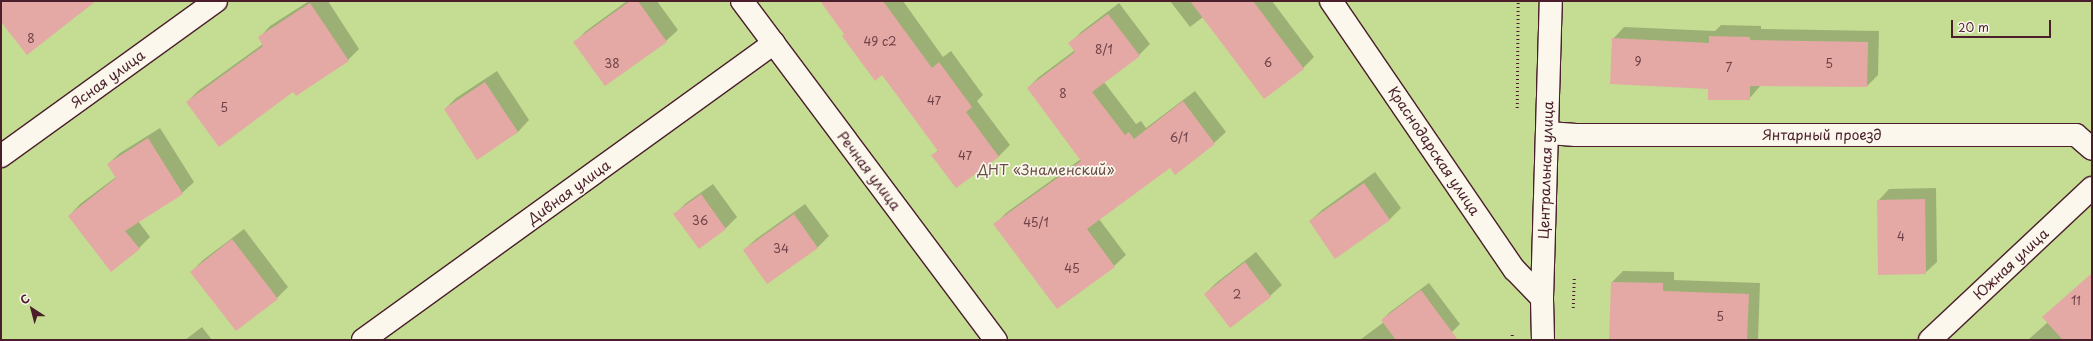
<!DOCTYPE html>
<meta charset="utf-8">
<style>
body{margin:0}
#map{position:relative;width:2093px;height:341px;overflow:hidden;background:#fbf7ec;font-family:"Playpen Sans",sans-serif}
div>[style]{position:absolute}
.green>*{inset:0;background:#c4dd93}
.shadow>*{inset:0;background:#0003}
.building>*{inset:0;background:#e4a9a4}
.path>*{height:2.5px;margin-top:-1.25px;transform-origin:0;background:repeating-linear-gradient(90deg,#4a1f2b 0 1px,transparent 0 4px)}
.roads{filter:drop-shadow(1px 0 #4a1f2b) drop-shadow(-1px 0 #4a1f2b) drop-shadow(0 1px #4a1f2b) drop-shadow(0 -1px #4a1f2b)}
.street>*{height:22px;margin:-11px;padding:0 11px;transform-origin:11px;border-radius:11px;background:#fbf7ec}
span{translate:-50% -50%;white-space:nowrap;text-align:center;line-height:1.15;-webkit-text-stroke:3.5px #fbf7ec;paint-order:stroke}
.number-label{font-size:12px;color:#704249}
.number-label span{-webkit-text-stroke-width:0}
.street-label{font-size:14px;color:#4a1f2b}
.park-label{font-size:14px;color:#684e45}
.frame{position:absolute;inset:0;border:2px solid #4a1f2b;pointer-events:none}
.north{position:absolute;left:12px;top:289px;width:40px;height:40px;-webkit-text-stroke:3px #fbf7ec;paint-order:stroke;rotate:324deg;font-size:11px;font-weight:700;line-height:16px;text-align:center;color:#4a1f2b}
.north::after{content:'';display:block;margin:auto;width:14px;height:18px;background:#4a1f2b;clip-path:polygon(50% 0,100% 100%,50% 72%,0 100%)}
.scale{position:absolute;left:1951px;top:20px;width:100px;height:18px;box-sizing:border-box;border:2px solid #4a1f2b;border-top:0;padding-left:5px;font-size:12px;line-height:14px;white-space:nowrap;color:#4a1f2b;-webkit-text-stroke:3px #fbf7ec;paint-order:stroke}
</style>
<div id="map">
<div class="green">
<i style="clip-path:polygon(1px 1px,2092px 1px,2092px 340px,1px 340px)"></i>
</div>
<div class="shadow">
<i style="clip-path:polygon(309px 1px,328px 1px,359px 49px,348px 60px,294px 91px,187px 102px,198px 91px,263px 44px,259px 38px,270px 26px)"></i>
<i style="clip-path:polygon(627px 1px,657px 1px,678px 30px,666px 41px,575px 42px,586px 31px)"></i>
<i style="clip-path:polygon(822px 1px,903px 1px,943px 57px,951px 51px,983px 95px,977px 101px,1010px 145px,999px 156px,956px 187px,933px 156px,938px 150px,882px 74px,845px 34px)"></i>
<i style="clip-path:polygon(1170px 1px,1272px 1px,1314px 57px,1303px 68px,1203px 17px,1190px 27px)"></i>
<i style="clip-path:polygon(1119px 3px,1150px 44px,1139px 55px,1104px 82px,1136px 124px,1141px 121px,1146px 128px,1195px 91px,1226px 132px,1214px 143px,1170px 166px,1099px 219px,1126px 255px,1114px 266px,994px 225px,1006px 213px,1081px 159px,1028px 88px,1039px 77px,1075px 50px,1070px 43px,1081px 32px)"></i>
<i style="clip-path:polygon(1721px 25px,1761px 26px,1761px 29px,1879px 31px,1878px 75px,1867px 86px,1761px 85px,1749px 99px,1709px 88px,1613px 39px,1624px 27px,1715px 31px)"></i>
<i style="clip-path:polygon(497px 71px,529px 120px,518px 132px,477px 158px,445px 109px,456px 98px)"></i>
<i style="clip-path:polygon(160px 128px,194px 182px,182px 193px,138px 221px,150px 237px,139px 248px,69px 216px,80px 204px,116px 177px,108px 164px,120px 153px)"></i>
<i style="clip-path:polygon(1375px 172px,1401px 208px,1390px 219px,1336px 257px,1310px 221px,1322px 210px)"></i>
<i style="clip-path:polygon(713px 184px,737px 217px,726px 228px,699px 248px,675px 214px,686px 203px)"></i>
<i style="clip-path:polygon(1936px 188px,1937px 262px,1925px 273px,1878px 201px,1889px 189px)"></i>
<i style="clip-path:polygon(805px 204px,829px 236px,818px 247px,767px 283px,744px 250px,756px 239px)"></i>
<i style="clip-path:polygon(244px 229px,288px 287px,277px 298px,191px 272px,203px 260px)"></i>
<i style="clip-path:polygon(1256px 252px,1282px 285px,1270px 296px,1231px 327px,1205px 294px,1216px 283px)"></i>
<i style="clip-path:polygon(1623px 271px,1674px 272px,1674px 280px,1760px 283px,1758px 340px,1610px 340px,1612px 282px)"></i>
<i style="clip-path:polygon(2092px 274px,2092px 340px,2028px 340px,2048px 322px,2043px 317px)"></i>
<i style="clip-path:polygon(1429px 283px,1460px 324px,1452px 332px,1441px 340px,1360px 340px,1384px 322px,1382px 320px,1390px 312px)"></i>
<i style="clip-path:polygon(202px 327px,212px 340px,185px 340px)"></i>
</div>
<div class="building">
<i style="clip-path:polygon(1px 1px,96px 1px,27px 55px,1px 22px)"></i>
<i style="clip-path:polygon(630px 1px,638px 1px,667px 42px,605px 86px,573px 42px)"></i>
<i style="clip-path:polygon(820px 1px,883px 1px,932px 68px,939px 62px,972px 107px,966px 112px,999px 157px,956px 188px,931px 155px,938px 151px,882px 75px,875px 81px,842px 36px,844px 34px)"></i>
<i style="clip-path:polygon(1190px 1px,1253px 1px,1304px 69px,1264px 99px)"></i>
<i style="clip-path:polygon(310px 3px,349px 61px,296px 96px,293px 92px,219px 147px,186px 102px,263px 46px,258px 37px)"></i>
<i style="clip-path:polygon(1108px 14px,1140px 56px,1092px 92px,1125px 135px,1129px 132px,1134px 139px,1183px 101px,1215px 144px,1175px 175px,1170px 168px,1087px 229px,1115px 267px,1057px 309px,993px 224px,1081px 161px,1027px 88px,1075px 52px,1068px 43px)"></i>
<i style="clip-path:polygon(1709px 36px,1750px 37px,1750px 40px,1868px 42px,1867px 87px,1750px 86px,1750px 100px,1708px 100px,1708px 89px,1610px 84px,1612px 38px,1709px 43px)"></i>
<i style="clip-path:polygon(485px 82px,518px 132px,477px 160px,444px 109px)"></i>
<i style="clip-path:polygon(148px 138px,183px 194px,125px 231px,140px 249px,111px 272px,68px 216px,116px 178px,107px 164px)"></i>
<i style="clip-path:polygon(1364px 183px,1390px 220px,1335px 259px,1309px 221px)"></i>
<i style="clip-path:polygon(701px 194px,726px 229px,699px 249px,673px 214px)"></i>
<i style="clip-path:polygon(1925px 199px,1926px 274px,1878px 275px,1877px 200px)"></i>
<i style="clip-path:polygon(794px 214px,818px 248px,767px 284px,743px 250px)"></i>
<i style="clip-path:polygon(232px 239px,278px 299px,236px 331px,190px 272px)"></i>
<i style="clip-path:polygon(1245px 262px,1271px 297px,1230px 328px,1204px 294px)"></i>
<i style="clip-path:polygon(2092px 273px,2092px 340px,2063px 340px,2042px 317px)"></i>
<i style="clip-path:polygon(1611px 282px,1663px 283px,1663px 291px,1749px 294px,1747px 340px,1609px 340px)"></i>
<i style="clip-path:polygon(1421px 290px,1458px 340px,1396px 340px,1381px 320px)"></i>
</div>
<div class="path">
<i style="left:1517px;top:108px;width:107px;rotate:-89.5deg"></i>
<i style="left:1573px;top:308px;width:31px;rotate:-88deg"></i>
<i style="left:1512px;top:340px;width:7px;rotate:-90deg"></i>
</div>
<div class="roads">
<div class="street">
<i style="left:742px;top:1px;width:424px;rotate:53.2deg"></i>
<i style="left:1331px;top:1px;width:325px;rotate:55.7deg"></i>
<i style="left:1514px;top:269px;width:40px;rotate:46deg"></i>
<i style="left:1548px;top:133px;width:28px;rotate:4deg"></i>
<i style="left:1576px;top:135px;width:500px"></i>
<i style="left:2076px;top:135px;width:21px;rotate:41deg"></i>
<i style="left:1px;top:156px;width:265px;rotate:-35.8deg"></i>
<i style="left:363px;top:340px;width:507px;rotate:-35.85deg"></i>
<i style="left:1543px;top:340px;width:42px;rotate:-91.4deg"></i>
<i style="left:1542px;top:298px;width:297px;rotate:-88.3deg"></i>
<i style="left:1930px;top:340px;width:222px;rotate:-43.2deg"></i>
</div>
</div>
<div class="number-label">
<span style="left:31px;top:39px">8</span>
<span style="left:880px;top:42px">49 с2</span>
<span style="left:1104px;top:50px">8/1</span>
<span style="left:1638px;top:62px">9</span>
<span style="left:1268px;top:63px">6</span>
<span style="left:612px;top:64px">38</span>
<span style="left:1829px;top:64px">5</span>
<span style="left:1729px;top:68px">7</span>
<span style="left:1063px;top:94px">8</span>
<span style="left:934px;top:101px">47</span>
<span style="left:224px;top:108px">5</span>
<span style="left:1179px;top:138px">6/1</span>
<span style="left:965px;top:156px">47</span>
<span style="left:700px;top:221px">36</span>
<span style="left:1036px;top:223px">45/1</span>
<span style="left:1901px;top:237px">4</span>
<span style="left:781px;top:249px">34</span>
<span style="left:1072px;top:269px">45</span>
<span style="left:1237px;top:295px">2</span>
<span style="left:2076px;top:301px">11</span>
<span style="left:1720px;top:317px">5</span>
</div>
<div class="street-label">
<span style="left:108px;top:79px;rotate:-36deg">Ясная улица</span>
<span style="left:1822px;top:135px">Янтарный проезд</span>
<span style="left:1434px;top:151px;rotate:56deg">Краснодарская улица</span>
<span style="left:1546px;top:170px;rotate:-88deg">Центральная улица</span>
<span style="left:869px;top:171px;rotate:53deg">Речная улица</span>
<span style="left:569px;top:192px;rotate:-36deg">Дивная улица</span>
<span style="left:2011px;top:264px;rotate:-43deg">Южная улица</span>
</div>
<div class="park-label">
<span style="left:1046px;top:170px">ДНТ «Знаменский»</span>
</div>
<div class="frame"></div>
<div class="north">С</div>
<div class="scale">20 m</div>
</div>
